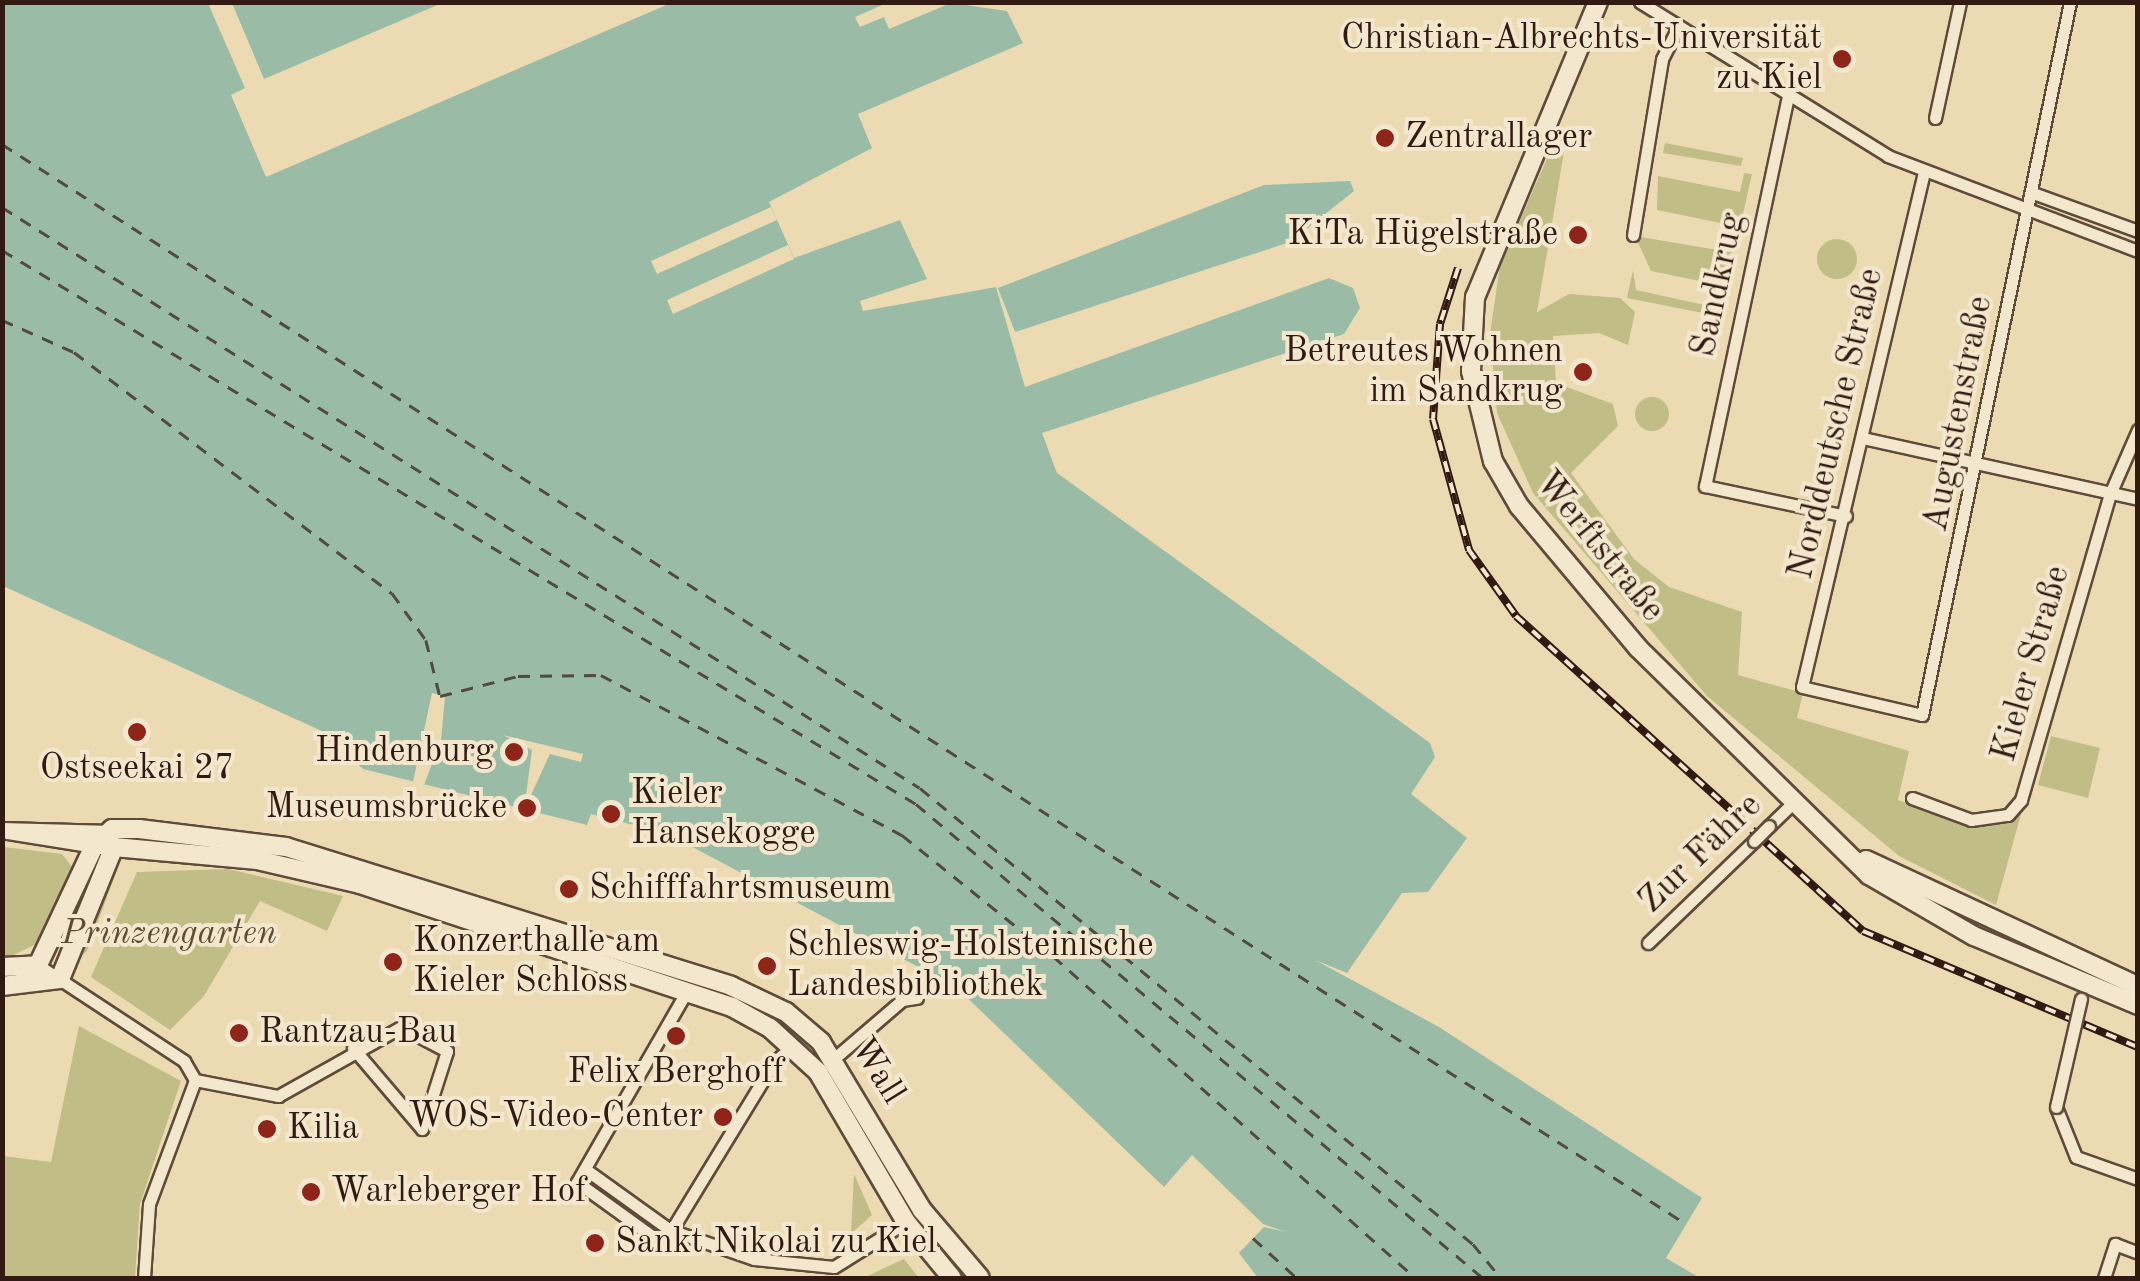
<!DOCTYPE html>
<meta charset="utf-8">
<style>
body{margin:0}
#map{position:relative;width:2140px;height:1281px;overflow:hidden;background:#ecdbb2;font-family:"Old Standard TT",serif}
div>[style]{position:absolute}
.green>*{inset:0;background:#c0bd87}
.round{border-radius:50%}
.water>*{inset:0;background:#9abca7}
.pier>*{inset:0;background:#ecdbb2}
.ferry>*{height:2.5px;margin-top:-1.25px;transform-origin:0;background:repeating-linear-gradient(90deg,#514b3f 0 12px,transparent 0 22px)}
.roads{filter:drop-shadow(2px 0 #604a3a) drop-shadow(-2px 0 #604a3a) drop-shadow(0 2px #604a3a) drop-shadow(0 -2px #604a3a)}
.minor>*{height:11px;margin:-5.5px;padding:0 5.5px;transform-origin:5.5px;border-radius:5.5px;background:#f3e8cd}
.tertiary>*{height:14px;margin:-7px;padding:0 7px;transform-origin:7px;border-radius:7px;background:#f3e8cd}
.secondary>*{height:18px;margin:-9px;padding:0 9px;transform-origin:9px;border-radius:9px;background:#f3e8cd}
.rail>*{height:8px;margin-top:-4px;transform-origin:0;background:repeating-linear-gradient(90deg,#f3e8cd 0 11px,#321a12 0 22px);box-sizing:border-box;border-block:2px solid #321a12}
.bridges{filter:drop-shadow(2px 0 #604a3a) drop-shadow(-2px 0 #604a3a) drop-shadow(0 2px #604a3a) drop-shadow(0 -2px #604a3a)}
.minor-bridge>*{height:11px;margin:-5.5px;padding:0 5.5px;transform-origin:5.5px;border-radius:5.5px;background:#f3e8cd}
.dots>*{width:28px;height:28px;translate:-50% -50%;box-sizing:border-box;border:5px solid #f3e8cd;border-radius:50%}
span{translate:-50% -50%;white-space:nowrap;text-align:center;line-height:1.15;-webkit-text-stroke:8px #f3e8cd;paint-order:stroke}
.poi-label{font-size:35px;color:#321a12}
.right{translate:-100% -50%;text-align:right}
.left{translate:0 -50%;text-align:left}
.street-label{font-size:35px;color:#321a12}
.park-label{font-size:35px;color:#5d4b35;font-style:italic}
.frame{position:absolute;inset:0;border:5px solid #321a12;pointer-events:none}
</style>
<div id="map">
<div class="green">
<i style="clip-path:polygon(1665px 143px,1743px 158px,1741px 166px,1663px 153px)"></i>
<i style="clip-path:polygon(1552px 147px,1564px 152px,1537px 312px,1569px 294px,1620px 298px,1635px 312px,1628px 345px,1599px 333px,1553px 336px,1556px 383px,1613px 404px,1618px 426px,1571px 473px,1634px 559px,1669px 587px,1742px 612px,1738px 675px,1803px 693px,1797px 718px,1909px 751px,1898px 800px,1974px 827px,2003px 823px,2024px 803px,1996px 905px,1899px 856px,1707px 696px,1533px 493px,1497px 413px,1490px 334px,1500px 266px)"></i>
<i style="clip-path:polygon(1744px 173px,1752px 174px,1740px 227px,1657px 210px,1658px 176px,1740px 192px)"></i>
<i style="clip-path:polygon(1734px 228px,1729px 287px,1651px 271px,1635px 236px,1729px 252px)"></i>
<i class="round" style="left:1817px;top:239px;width:40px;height:40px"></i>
<i style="clip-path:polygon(1633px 270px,1636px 290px,1718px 308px,1728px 292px,1723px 317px,1627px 298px)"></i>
<i class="round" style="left:1635px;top:397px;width:34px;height:34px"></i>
<i style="clip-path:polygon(2051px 736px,2100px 748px,2088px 798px,2038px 785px)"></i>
<i style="clip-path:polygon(3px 847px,62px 854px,77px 873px,47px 939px,3px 960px)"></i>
<i style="clip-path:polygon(228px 869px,343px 896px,327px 931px,260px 901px,204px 996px,170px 1030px,91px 977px,137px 872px)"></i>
<i style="clip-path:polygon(117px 870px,87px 951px,74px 963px,110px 881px)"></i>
<i style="clip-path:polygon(79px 1026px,181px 1081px,140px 1204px,135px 1278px,3px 1278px,3px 1156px,51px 1162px)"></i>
<i style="clip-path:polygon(854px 1174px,872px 1215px,851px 1234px)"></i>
<i style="clip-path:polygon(904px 1259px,919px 1278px,863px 1278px)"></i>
</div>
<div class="water">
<i style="clip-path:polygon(3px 3px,208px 3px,245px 88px,231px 95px,266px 177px,671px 3px,887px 3px,855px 17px,860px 27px,884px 17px,889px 29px,951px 3px,1007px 11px,1023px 43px,858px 114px,872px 148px,769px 202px,794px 258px,900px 220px,927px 279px,860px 301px,863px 311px,996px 287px,1025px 387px,1329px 278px,1353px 288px,1360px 308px,1344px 334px,1042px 433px,1057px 473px,1430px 743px,1435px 757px,1411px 794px,1467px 838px,1428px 892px,1402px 893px,1347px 973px,1315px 960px,1439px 1027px,1702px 1198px,1666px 1258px,1700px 1278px,1258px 1278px,1239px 1253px,1264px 1227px,1286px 1232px,1263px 1224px,1192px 1155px,1164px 1187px,956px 987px,668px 834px,591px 814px,587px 825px,363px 769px,343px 751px,346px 742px,3px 586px)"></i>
<i style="clip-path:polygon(232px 3px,442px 3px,264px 79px)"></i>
<i style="clip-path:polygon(1350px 181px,1354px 191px,1290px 242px,1015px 332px,998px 288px,1264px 185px)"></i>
</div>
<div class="pier">
<i style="clip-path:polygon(771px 207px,777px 220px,657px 274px,651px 261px)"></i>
<i style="clip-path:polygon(788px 245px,794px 259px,673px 314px,667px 300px)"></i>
<i style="clip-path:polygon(432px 693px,445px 696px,441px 740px,424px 785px,413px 782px)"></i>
<i style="clip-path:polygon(503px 735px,583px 754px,581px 762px,550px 754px,524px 810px,532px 750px)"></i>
</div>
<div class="ferry">
<i style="left:2px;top:144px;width:2001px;rotate:32.67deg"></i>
<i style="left:2px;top:207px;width:1086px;rotate:32.33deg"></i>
<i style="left:920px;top:788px;width:717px;rotate:39.51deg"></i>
<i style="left:1473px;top:1244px;width:44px;rotate:50.5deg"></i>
<i style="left:2px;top:250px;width:1069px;rotate:31.22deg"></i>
<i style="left:916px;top:804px;width:739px;rotate:39.89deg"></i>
<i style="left:2px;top:320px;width:79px;rotate:24deg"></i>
<i style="left:74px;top:352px;width:399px;rotate:37.2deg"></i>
<i style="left:392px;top:593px;width:58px;rotate:54.1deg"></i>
<i style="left:426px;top:640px;width:58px;rotate:76deg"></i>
<i style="left:440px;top:696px;width:81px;rotate:-14.4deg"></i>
<i style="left:518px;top:676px;width:83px;rotate:-0.7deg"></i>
<i style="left:601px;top:675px;width:341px;rotate:28deg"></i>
<i style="left:902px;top:835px;width:193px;rotate:38.7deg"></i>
<i style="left:1053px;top:956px;width:485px;rotate:41.6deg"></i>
<i style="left:1253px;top:1238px;width:59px;rotate:42.3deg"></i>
</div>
<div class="roads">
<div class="minor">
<i style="left:1640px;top:2px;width:292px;rotate:31.8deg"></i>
<i style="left:1888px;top:156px;width:267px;rotate:20.8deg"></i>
<i style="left:1788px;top:96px;width:399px;rotate:102deg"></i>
<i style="left:1705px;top:486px;width:144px;rotate:12deg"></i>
<i style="left:1935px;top:118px;width:119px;rotate:-77.8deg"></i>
<i style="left:1924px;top:172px;width:529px;rotate:103.33deg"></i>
<i style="left:1802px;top:687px;width:123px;rotate:13.1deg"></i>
<i style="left:1922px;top:715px;width:728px;rotate:-78.27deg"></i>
<i style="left:2033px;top:193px;width:112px;rotate:19.9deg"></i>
<i style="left:1633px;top:235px;width:178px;rotate:-80.6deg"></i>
<i style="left:1662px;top:59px;width:30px;rotate:-63deg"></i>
<i style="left:1863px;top:438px;width:282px;rotate:12.5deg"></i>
<i style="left:1912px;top:798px;width:63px;rotate:20.4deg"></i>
<i style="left:1971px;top:820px;width:37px;rotate:-8deg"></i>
<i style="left:2008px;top:815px;width:20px;rotate:-49deg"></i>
<i style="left:2021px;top:800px;width:319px;rotate:-73.8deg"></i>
<i style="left:2110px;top:494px;width:70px;rotate:-66.4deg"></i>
<i style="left:1769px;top:826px;width:32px;rotate:-44deg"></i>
<i style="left:1648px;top:943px;width:147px;rotate:-43.9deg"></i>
<i style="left:38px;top:965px;width:175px;rotate:33.3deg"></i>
<i style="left:184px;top:1061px;width:22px;rotate:60deg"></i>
<i style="left:688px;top:989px;width:223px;rotate:119.9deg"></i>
<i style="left:577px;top:1182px;width:106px;rotate:35.8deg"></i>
<i style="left:663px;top:1244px;width:213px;rotate:-58.6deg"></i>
<i style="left:774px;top:1062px;width:25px;rotate:-40deg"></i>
<i style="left:353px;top:1048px;width:106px;rotate:49.6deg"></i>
<i style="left:830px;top:1062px;width:95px;rotate:-40.7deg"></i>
<i style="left:902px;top:1000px;width:15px;rotate:-8deg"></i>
<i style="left:195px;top:1080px;width:85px;rotate:10.9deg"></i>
<i style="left:278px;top:1096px;width:141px;rotate:-29.3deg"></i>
<i style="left:401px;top:1027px;width:52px;rotate:27.6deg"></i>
<i style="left:447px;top:1051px;width:82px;rotate:107.8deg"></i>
<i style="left:2056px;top:1107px;width:54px;rotate:68.2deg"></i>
<i style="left:2076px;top:1157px;width:66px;rotate:19.5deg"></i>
<i style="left:585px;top:1169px;width:105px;rotate:35.7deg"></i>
<i style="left:670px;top:1230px;width:89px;rotate:19deg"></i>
<i style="left:754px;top:1259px;width:80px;rotate:5.7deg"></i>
<i style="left:834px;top:1267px;width:85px;rotate:-32deg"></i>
<i style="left:144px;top:1278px;width:74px;rotate:-86.1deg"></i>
<i style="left:149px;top:1204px;width:132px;rotate:-69.6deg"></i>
<i style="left:2104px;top:1278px;width:36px;rotate:-72deg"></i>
<i style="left:2115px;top:1244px;width:25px;rotate:21deg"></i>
</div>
<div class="tertiary">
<i style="left:2px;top:830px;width:111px;rotate:1.5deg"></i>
<i style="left:2px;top:831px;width:101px;rotate:9.1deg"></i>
</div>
<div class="secondary">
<i style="left:1598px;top:2px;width:320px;rotate:112.6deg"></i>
<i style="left:1475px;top:297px;width:74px;rotate:93.1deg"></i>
<i style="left:1471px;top:371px;width:93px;rotate:76.3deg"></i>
<i style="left:1493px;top:461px;width:52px;rotate:60deg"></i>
<i style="left:1519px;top:506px;width:185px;rotate:50deg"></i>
<i style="left:1638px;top:648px;width:324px;rotate:44.5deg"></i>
<i style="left:1869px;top:875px;width:121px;rotate:30.2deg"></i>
<i style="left:1974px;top:936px;width:178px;rotate:22.8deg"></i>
<i style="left:1866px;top:860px;width:300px;rotate:24.9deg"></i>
<i style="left:2px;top:967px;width:36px;rotate:-3deg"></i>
<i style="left:38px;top:965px;width:132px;rotate:-64.8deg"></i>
<i style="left:94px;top:846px;width:25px;rotate:-43deg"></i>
<i style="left:112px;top:829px;width:27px"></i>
<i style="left:139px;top:829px;width:148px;rotate:7deg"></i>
<i style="left:286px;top:847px;width:466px;rotate:17.3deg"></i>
<i style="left:731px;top:986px;width:61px;rotate:25.3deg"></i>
<i style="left:786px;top:1012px;width:46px;rotate:40.6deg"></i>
<i style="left:821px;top:1042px;width:196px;rotate:59deg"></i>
<i style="left:922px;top:1210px;width:89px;rotate:49.5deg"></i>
<i style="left:2px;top:986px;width:58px;rotate:-6.9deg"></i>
<i style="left:60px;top:979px;width:143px;rotate:-67.8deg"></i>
<i style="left:114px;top:847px;width:144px;rotate:5.2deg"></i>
<i style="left:257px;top:860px;width:106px;rotate:13.1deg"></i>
<i style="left:360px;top:884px;width:392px;rotate:18.3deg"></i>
<i style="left:732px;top:1007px;width:43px;rotate:28.9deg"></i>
<i style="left:770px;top:1028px;width:65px;rotate:42.5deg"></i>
<i style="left:818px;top:1072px;width:174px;rotate:59.6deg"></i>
<i style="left:906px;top:1222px;width:72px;rotate:50.6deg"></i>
</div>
</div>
<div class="rail">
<i style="left:1458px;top:268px;width:59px;rotate:107.8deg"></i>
<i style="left:1440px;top:324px;width:95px;rotate:94.2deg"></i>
<i style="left:1433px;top:419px;width:136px;rotate:74.6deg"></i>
<i style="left:1469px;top:550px;width:81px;rotate:54.5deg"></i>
<i style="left:1516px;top:616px;width:310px;rotate:42.1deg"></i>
<i style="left:1752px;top:830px;width:150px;rotate:42.3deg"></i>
<i style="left:1863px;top:931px;width:298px;rotate:22.9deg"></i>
</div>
<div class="bridges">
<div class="minor-bridge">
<i style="left:1754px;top:841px;width:21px;rotate:-45deg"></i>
<i style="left:2056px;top:1107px;width:111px;rotate:-77deg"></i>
</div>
</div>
<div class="dots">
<i style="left:1842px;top:59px;background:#8f2418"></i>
<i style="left:1385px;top:138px;background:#8f2418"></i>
<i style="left:1578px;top:235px;background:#8f2418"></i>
<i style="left:1583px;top:372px;background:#8f2418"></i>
<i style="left:137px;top:732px;background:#8f2418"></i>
<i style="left:514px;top:752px;background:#8f2418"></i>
<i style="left:527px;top:808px;background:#8f2418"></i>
<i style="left:611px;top:814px;background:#8f2418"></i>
<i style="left:569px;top:889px;background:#8f2418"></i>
<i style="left:393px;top:962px;background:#8f2418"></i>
<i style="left:767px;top:966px;background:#8f2418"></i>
<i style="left:239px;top:1033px;background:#8f2418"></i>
<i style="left:676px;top:1036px;background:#8f2418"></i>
<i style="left:723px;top:1117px;background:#8f2418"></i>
<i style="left:267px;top:1129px;background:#8f2418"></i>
<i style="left:311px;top:1192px;background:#8f2418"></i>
<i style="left:595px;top:1243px;background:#8f2418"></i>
</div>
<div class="poi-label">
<span class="right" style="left:1822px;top:59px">Christian-Albrechts-Universität<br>zu Kiel</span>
<span class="left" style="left:1405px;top:138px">Zentrallager</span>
<span class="right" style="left:1558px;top:235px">KiTa Hügelstraße</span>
<span class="right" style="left:1563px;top:372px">Betreutes Wohnen<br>im Sandkrug</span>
<span class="right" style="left:494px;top:752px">Hindenburg</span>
<span style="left:137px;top:769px">Ostseekai 27</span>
<span class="left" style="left:631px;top:814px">Kieler<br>Hansekogge</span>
<span class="right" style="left:507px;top:808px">Museumsbrücke</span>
<span class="left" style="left:589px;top:889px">Schifffahrtsmuseum</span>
<span class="left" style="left:413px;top:962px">Konzerthalle am<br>Kieler Schloss</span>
<span class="left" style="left:787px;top:966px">Schleswig-Holsteinische<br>Landesbibliothek</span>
<span class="left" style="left:259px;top:1033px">Rantzau-Bau</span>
<span style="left:676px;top:1073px">Felix Berghoff</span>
<span class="right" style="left:703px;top:1117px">WOS-Video-Center</span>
<span class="left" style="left:287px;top:1129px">Kilia</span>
<span class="left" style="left:331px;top:1192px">Warleberger Hof</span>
<span class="left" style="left:615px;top:1243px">Sankt Nikolai zu Kiel</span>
</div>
<div class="street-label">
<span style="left:1719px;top:285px;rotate:-78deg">Sandkrug</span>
<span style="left:1959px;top:414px;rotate:-79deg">Augustenstraße</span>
<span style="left:1837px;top:424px;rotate:-77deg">Norddeutsche Straße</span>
<span style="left:1599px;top:547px;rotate:51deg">Werftstraße</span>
<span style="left:2032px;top:664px;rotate:-74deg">Kieler Straße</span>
<span style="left:1701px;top:854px;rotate:-44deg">Zur Fähre</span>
<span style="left:877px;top:1071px;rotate:58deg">Wall</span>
</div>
<div class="park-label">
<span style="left:169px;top:934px">Prinzengarten</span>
</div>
<div class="frame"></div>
</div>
